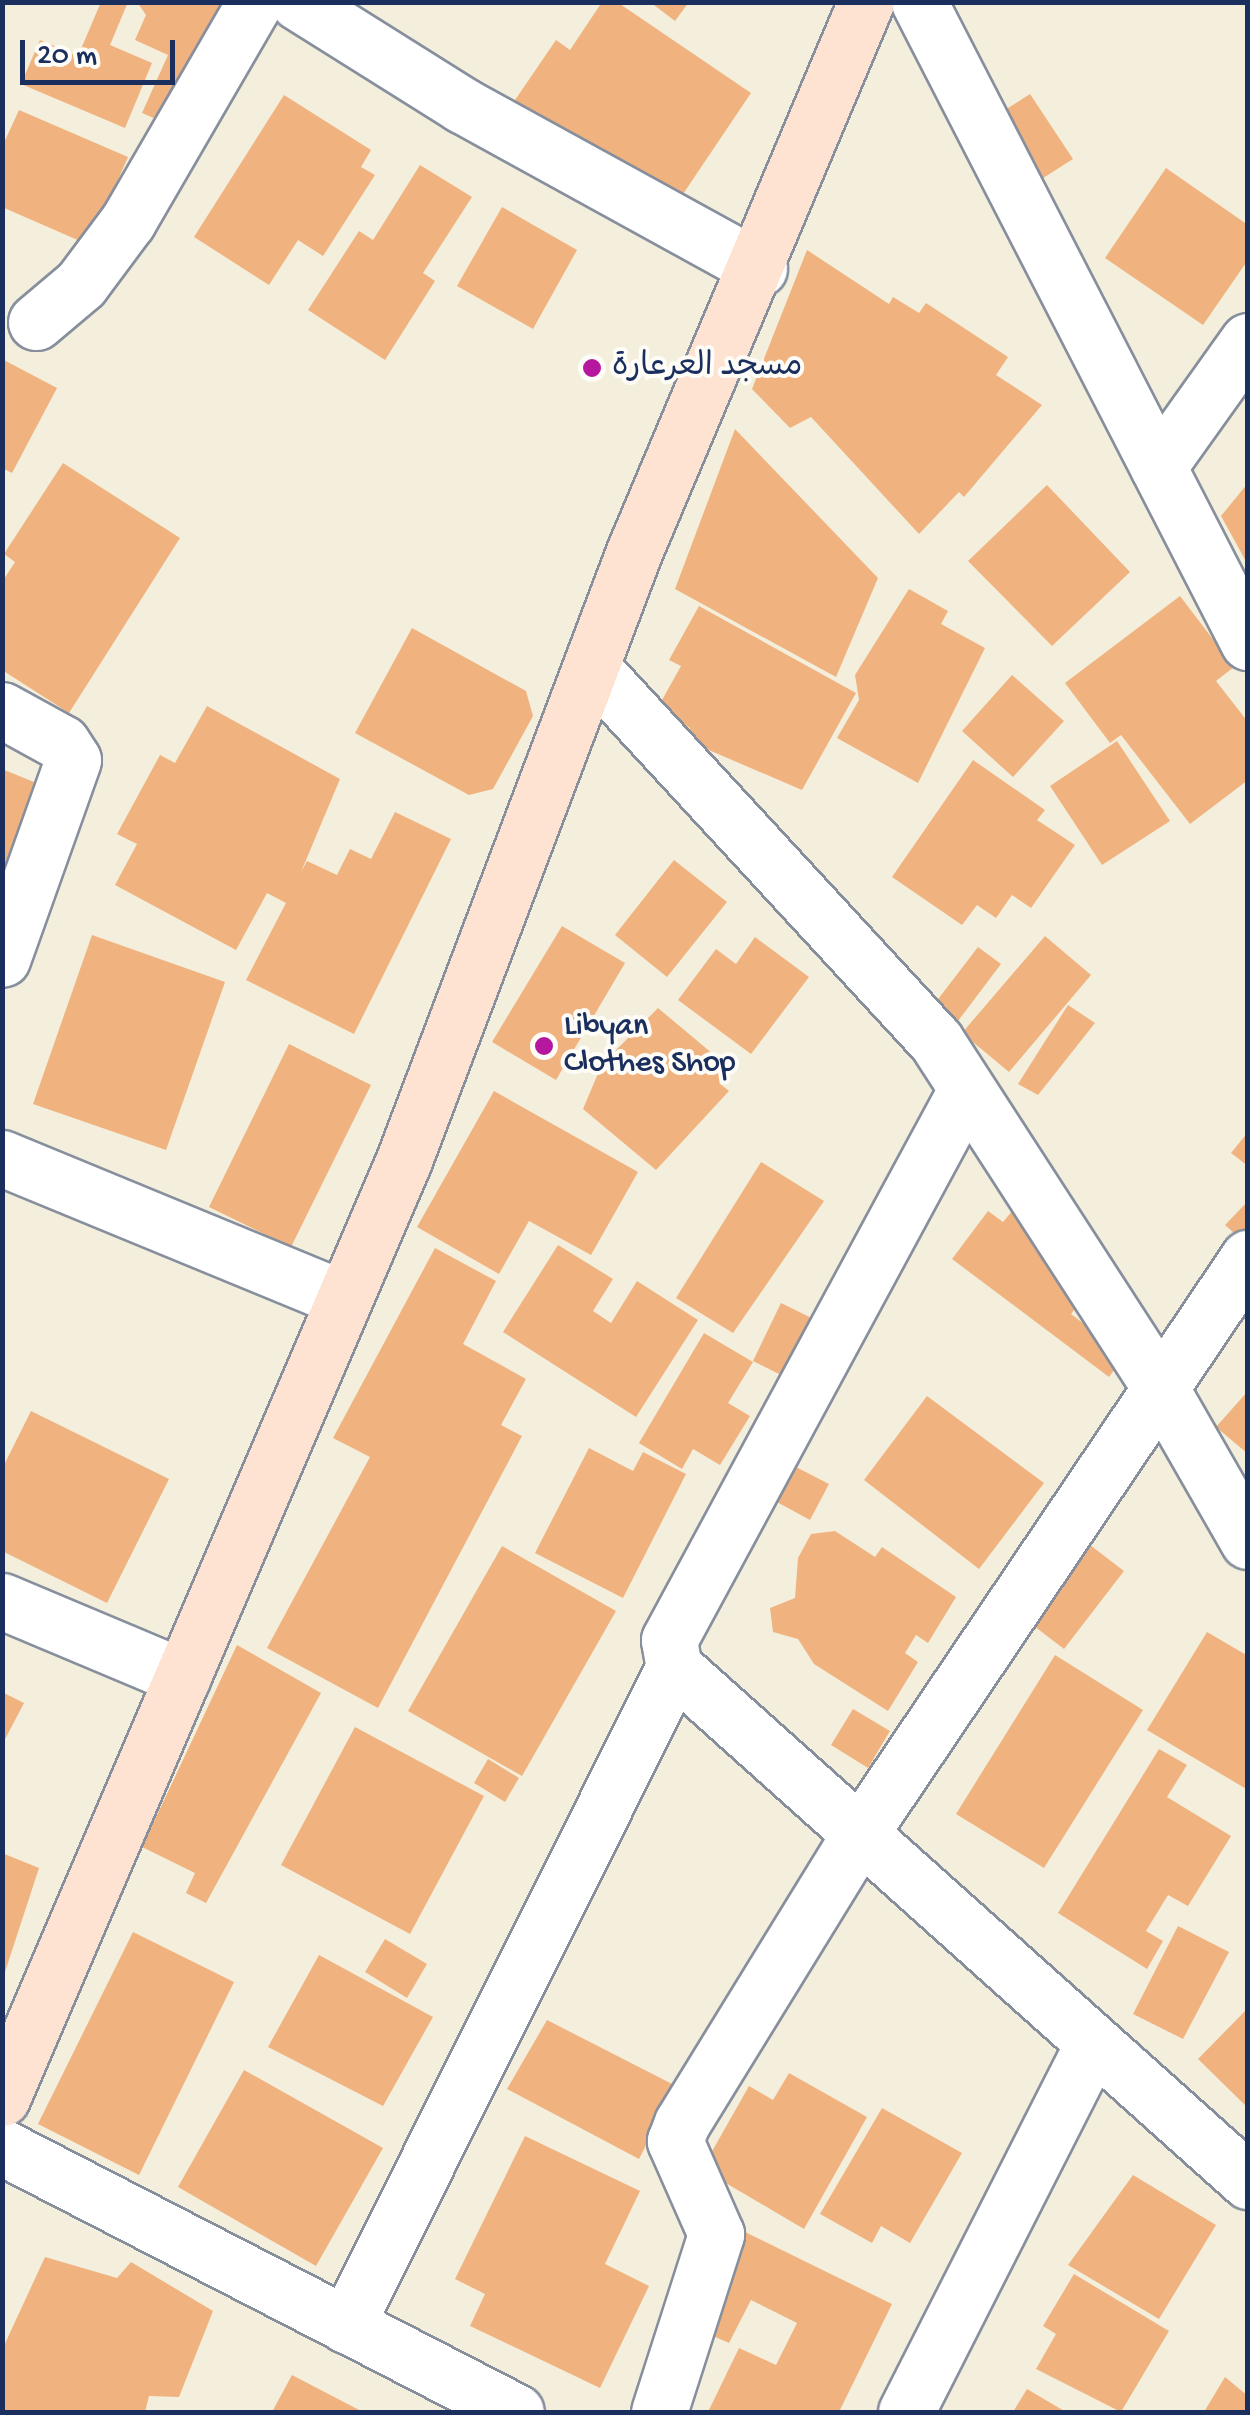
<!DOCTYPE html>
<meta charset="utf-8">
<style>
body{margin:0}
#map{position:relative;width:1250px;height:2415px;overflow:hidden;background:#f3efdc;font-family:"Gochi Hand","Playpen Sans Arabic",sans-serif}
div>[style]{position:absolute}
.building>*{inset:0;background:#f0b380}
.roads{filter:drop-shadow(2px 0 #878f9d) drop-shadow(-2px 0 #878f9d) drop-shadow(0 2px #878f9d) drop-shadow(0 -2px #878f9d)}
.minor>*{height:55px;margin:-27.5px;padding:0 27.5px;transform-origin:27.5px;border-radius:27.5px;background:#fff}
.secondary>*{height:55px;margin:-27.5px;padding:0 27.5px;transform-origin:27.5px;border-radius:27.5px;background:#fee3d2}
.dots>*{width:28px;height:28px;translate:-50% -50%;box-sizing:border-box;border:5px solid #fdfcf7;border-radius:50%}
span{translate:-50% -50%;white-space:nowrap;text-align:center;line-height:1.15;-webkit-text-stroke:8px #fdfcf7;paint-order:stroke}
.poi-label{font-size:32px;color:#1b2f5e}
.left{translate:0 -50%;text-align:left}
.frame{position:absolute;inset:0;border:5px solid #1b2f5e;pointer-events:none}
.scale{position:absolute;left:20px;top:40px;width:155px;height:45px;box-sizing:border-box;border:5px solid #1b2f5e;border-top:0;padding-left:12px;font-size:30px;line-height:35px;white-space:nowrap;color:#1b2f5e;-webkit-text-stroke:8px #fdfcf7;paint-order:stroke}
</style>
<div id="map">
<div class="building">
<i style="clip-path:polygon(101px 2px,128px 2px,110px 45px,152px 63px,125px 128px,21px 84px,40px 40px,78px 56px)"></i>
<i style="clip-path:polygon(137px 2px,236px 2px,179px 129px,142px 113px,168px 55px,135px 40px,146px 15px)"></i>
<i style="clip-path:polygon(602px 2px,617px 2px,751px 93px,679px 200px,513px 103px,556px 40px,570px 50px)"></i>
<i style="clip-path:polygon(650px 2px,689px 2px,675px 21px)"></i>
<i style="clip-path:polygon(1030px 94px,1073px 159px,1040px 180px,997px 115px)"></i>
<i style="clip-path:polygon(284px 95px,371px 150px,361px 167px,375px 175px,323px 256px,298px 240px,269px 285px,194px 237px)"></i>
<i style="clip-path:polygon(19px 110px,128px 157px,89px 245px,2px 207px,2px 147px)"></i>
<i style="clip-path:polygon(420px 165px,472px 197px,423px 273px,435px 281px,385px 360px,308px 310px,359px 231px,373px 240px)"></i>
<i style="clip-path:polygon(1166px 168px,1248px 225px,1248px 260px,1203px 325px,1105px 258px)"></i>
<i style="clip-path:polygon(502px 207px,577px 250px,533px 329px,457px 286px)"></i>
<i style="clip-path:polygon(807px 250px,889px 304px,893px 297px,919px 313px,926px 303px,1008px 357px,996px 375px,1042px 405px,964px 497px,959px 492px,919px 534px,811px 417px,790px 428px,752px 389px)"></i>
<i style="clip-path:polygon(2px 359px,57px 388px,12px 473px,2px 468px)"></i>
<i style="clip-path:polygon(735px 429px,878px 578px,836px 677px,675px 589px)"></i>
<i style="clip-path:polygon(63px 463px,180px 538px,69px 713px,2px 670px,2px 582px,15px 562px,4px 554px)"></i>
<i style="clip-path:polygon(1248px 483px,1248px 565px,1221px 516px)"></i>
<i style="clip-path:polygon(1047px 485px,1130px 572px,1052px 646px,968px 561px)"></i>
<i style="clip-path:polygon(909px 589px,948px 611px,941px 624px,985px 648px,918px 783px,837px 738px,859px 700px,855px 675px)"></i>
<i style="clip-path:polygon(1180px 596px,1234px 667px,1216px 681px,1248px 722px,1248px 780px,1190px 824px,1121px 735px,1110px 743px,1065px 683px)"></i>
<i style="clip-path:polygon(699px 606px,856px 693px,802px 790px,683px 739px,690px 728px,657px 709px,681px 666px,669px 660px)"></i>
<i style="clip-path:polygon(412px 628px,526px 691px,533px 716px,493px 789px,469px 795px,355px 733px)"></i>
<i style="clip-path:polygon(1012px 675px,1064px 721px,1013px 777px,962px 731px)"></i>
<i style="clip-path:polygon(207px 706px,340px 779px,301px 872px,307px 861px,337px 875px,350px 849px,371px 859px,395px 812px,451px 839px,354px 1034px,246px 980px,286px 903px,267px 893px,236px 950px,115px 885px,137px 844px,117px 834px,160px 755px,175px 763px)"></i>
<i style="clip-path:polygon(1117px 741px,1170px 821px,1102px 865px,1050px 786px)"></i>
<i style="clip-path:polygon(973px 760px,1045px 810px,1037px 820px,1075px 845px,1031px 908px,1012px 895px,996px 918px,977px 905px,962px 925px,892px 877px)"></i>
<i style="clip-path:polygon(2px 769px,51px 789px,2px 906px)"></i>
<i style="clip-path:polygon(674px 860px,727px 902px,667px 977px,615px 935px)"></i>
<i style="clip-path:polygon(562px 926px,625px 963px,556px 1080px,492px 1042px)"></i>
<i style="clip-path:polygon(92px 935px,225px 982px,166px 1150px,33px 1104px)"></i>
<i style="clip-path:polygon(1045px 936px,1091px 975px,1009px 1072px,962px 1033px)"></i>
<i style="clip-path:polygon(755px 937px,809px 977px,751px 1054px,678px 1000px,716px 949px,736px 964px)"></i>
<i style="clip-path:polygon(978px 947px,1001px 964px,955px 1025px,932px 1007px)"></i>
<i style="clip-path:polygon(1068px 1005px,1095px 1023px,1038px 1095px,1018px 1084px)"></i>
<i style="clip-path:polygon(658px 1008px,732px 1070px,719px 1083px,729px 1091px,656px 1170px,583px 1109px,602px 1064px)"></i>
<i style="clip-path:polygon(289px 1044px,371px 1085px,291px 1247px,209px 1207px)"></i>
<i style="clip-path:polygon(494px 1091px,638px 1172px,591px 1255px,529px 1221px,499px 1274px,417px 1227px)"></i>
<i style="clip-path:polygon(1248px 1132px,1248px 1166px,1231px 1153px)"></i>
<i style="clip-path:polygon(761px 1162px,824px 1201px,733px 1333px,676px 1298px)"></i>
<i style="clip-path:polygon(1248px 1201px,1248px 1236px,1243px 1241px,1225px 1225px)"></i>
<i style="clip-path:polygon(1013px 1210px,1085px 1296px,1071px 1314px,1125px 1355px,1109px 1377px,952px 1259px,988px 1211px,1003px 1222px)"></i>
<i style="clip-path:polygon(558px 1245px,613px 1279px,593px 1311px,611px 1323px,637px 1281px,698px 1320px,636px 1417px,503px 1332px)"></i>
<i style="clip-path:polygon(435px 1248px,496px 1281px,463px 1344px,526px 1379px,501px 1425px,522px 1436px,378px 1708px,267px 1648px,370px 1457px,333px 1438px)"></i>
<i style="clip-path:polygon(781px 1303px,826px 1325px,799px 1384px,753px 1361px)"></i>
<i style="clip-path:polygon(704px 1333px,753px 1362px,728px 1403px,750px 1416px,720px 1465px,693px 1449px,682px 1469px,639px 1443px)"></i>
<i style="clip-path:polygon(1248px 1391px,1248px 1454px,1216px 1427px)"></i>
<i style="clip-path:polygon(927px 1396px,1044px 1483px,979px 1569px,864px 1480px)"></i>
<i style="clip-path:polygon(31px 1411px,169px 1479px,107px 1603px,2px 1551px,2px 1469px)"></i>
<i style="clip-path:polygon(589px 1448px,633px 1471px,643px 1452px,686px 1474px,623px 1598px,535px 1553px)"></i>
<i style="clip-path:polygon(794px 1466px,829px 1484px,810px 1520px,775px 1501px)"></i>
<i style="clip-path:polygon(835px 1531px,875px 1557px,882px 1547px,956px 1597px,928px 1643px,916px 1635px,905px 1653px,918px 1662px,888px 1711px,814px 1664px,798px 1639px,773px 1632px,770px 1608px,795px 1598px,798px 1558px,811px 1534px)"></i>
<i style="clip-path:polygon(1077px 1535px,1124px 1571px,1064px 1649px,1017px 1613px)"></i>
<i style="clip-path:polygon(502px 1546px,616px 1611px,522px 1776px,408px 1711px)"></i>
<i style="clip-path:polygon(1207px 1632px,1248px 1656px,1248px 1790px,1147px 1730px)"></i>
<i style="clip-path:polygon(237px 1645px,321px 1693px,206px 1903px,186px 1893px,195px 1873px,142px 1847px)"></i>
<i style="clip-path:polygon(1055px 1655px,1143px 1710px,1044px 1868px,956px 1814px)"></i>
<i style="clip-path:polygon(2px 1692px,24px 1703px,2px 1745px)"></i>
<i style="clip-path:polygon(853px 1709px,890px 1731px,868px 1768px,831px 1745px)"></i>
<i style="clip-path:polygon(355px 1727px,484px 1796px,410px 1934px,281px 1865px)"></i>
<i style="clip-path:polygon(1159px 1749px,1187px 1765px,1167px 1797px,1231px 1836px,1188px 1906px,1168px 1895px,1146px 1931px,1163px 1941px,1147px 1969px,1058px 1913px)"></i>
<i style="clip-path:polygon(488px 1759px,519px 1778px,505px 1802px,474px 1783px)"></i>
<i style="clip-path:polygon(2px 1853px,39px 1868px,3px 1978px,2px 1978px)"></i>
<i style="clip-path:polygon(1178px 1926px,1229px 1952px,1183px 2039px,1133px 2014px)"></i>
<i style="clip-path:polygon(133px 1932px,234px 1982px,139px 2175px,38px 2124px)"></i>
<i style="clip-path:polygon(385px 1939px,427px 1964px,407px 1998px,365px 1972px)"></i>
<i style="clip-path:polygon(319px 1955px,433px 2017px,383px 2106px,268px 2047px)"></i>
<i style="clip-path:polygon(1248px 2008px,1248px 2108px,1198px 2059px)"></i>
<i style="clip-path:polygon(547px 2020px,676px 2086px,639px 2159px,507px 2089px)"></i>
<i style="clip-path:polygon(244px 2070px,383px 2148px,316px 2266px,178px 2187px)"></i>
<i style="clip-path:polygon(789px 2073px,867px 2117px,804px 2229px,702px 2169px,749px 2086px,773px 2100px)"></i>
<i style="clip-path:polygon(882px 2108px,962px 2153px,910px 2243px,881px 2226px,872px 2243px,820px 2214px)"></i>
<i style="clip-path:polygon(525px 2136px,640px 2191px,605px 2264px,649px 2286px,600px 2388px,470px 2326px,485px 2294px,455px 2279px)"></i>
<i style="clip-path:polygon(1133px 2175px,1216px 2225px,1159px 2319px,1068px 2265px)"></i>
<i style="clip-path:polygon(743px 2231px,892px 2304px,839px 2412px,708px 2412px,739px 2348px,776px 2365px,797px 2323px,751px 2300px,729px 2343px,695px 2328px)"></i>
<i style="clip-path:polygon(45px 2257px,117px 2278px,131px 2262px,213px 2311px,179px 2397px,149px 2396px,145px 2412px,2px 2412px,2px 2350px)"></i>
<i style="clip-path:polygon(1074px 2274px,1169px 2331px,1121px 2412px,1036px 2369px,1056px 2334px,1043px 2326px)"></i>
<i style="clip-path:polygon(292px 2375px,363px 2412px,272px 2412px)"></i>
<i style="clip-path:polygon(1225px 2377px,1248px 2396px,1248px 2412px,1204px 2412px)"></i>
<i style="clip-path:polygon(1027px 2389px,1066px 2412px,1013px 2412px)"></i>
</div>
<div class="roads">
<div class="minor">
<i style="left:298px;top:2px;width:194px;rotate:32.1deg"></i>
<i style="left:462px;top:105px;width:339px;rotate:28.8deg"></i>
<i style="left:919px;top:2px;width:720px;rotate:62.79deg"></i>
<i style="left:36px;top:322px;width:59px;rotate:-40.2deg"></i>
<i style="left:81px;top:284px;width:79px;rotate:-53.3deg"></i>
<i style="left:128px;top:221px;width:253px;rotate:-59.9deg"></i>
<i style="left:1158px;top:467px;width:155px;rotate:-54.5deg"></i>
<i style="left:592px;top:668px;width:507px;rotate:47.32deg"></i>
<i style="left:936px;top:1041px;width:409px;rotate:57.1deg"></i>
<i style="left:1158px;top:1384px;width:181px;rotate:60.2deg"></i>
<i style="left:2px;top:710px;width:68px;rotate:28.8deg"></i>
<i style="left:62px;top:743px;width:20px;rotate:57deg"></i>
<i style="left:73px;top:760px;width:211px;rotate:109.6deg"></i>
<i style="left:966px;top:1090px;width:625px;rotate:118.37deg"></i>
<i style="left:669px;top:1640px;width:27px;rotate:80deg"></i>
<i style="left:674px;top:1667px;width:771px;rotate:41.84deg"></i>
<i style="left:2px;top:1158px;width:367px;rotate:22.4deg"></i>
<i style="left:2px;top:1601px;width:196px;rotate:22.8deg"></i>
<i style="left:2px;top:2147px;width:578px;rotate:27.27deg"></i>
<i style="left:346px;top:2325px;width:735px;rotate:-63.5deg"></i>
<i style="left:659px;top:2412px;width:187px;rotate:-72.2deg"></i>
<i style="left:716px;top:2234px;width:102px;rotate:-113.8deg"></i>
<i style="left:675px;top:2141px;width:19px;rotate:-69deg"></i>
<i style="left:682px;top:2123px;width:345px;rotate:-58.4deg"></i>
<i style="left:863px;top:1829px;width:689px;rotate:-56.01deg"></i>
<i style="left:906px;top:2412px;width:408px;rotate:-63.1deg"></i>
</div>
<div class="secondary">
<i style="left:2px;top:2098px;width:1021px;rotate:-66.8deg"></i>
<i style="left:404px;top:1160px;width:650px;rotate:-69.28deg"></i>
<i style="left:634px;top:552px;width:597px;rotate:-67.13deg"></i>
</div>
</div>
<div class="dots">
<i style="left:592px;top:368px;background:#b5179e"></i>
<i style="left:544px;top:1046px;background:#b5179e"></i>
</div>
<div class="poi-label">
<span class="left" style="left:612px;top:368px">مسجد العرعارة</span>
<span class="left" style="left:564px;top:1046px">Libyan<br>Clothes Shop</span>
</div>
<div class="frame"></div>
<div class="scale">20 m</div>
</div>
